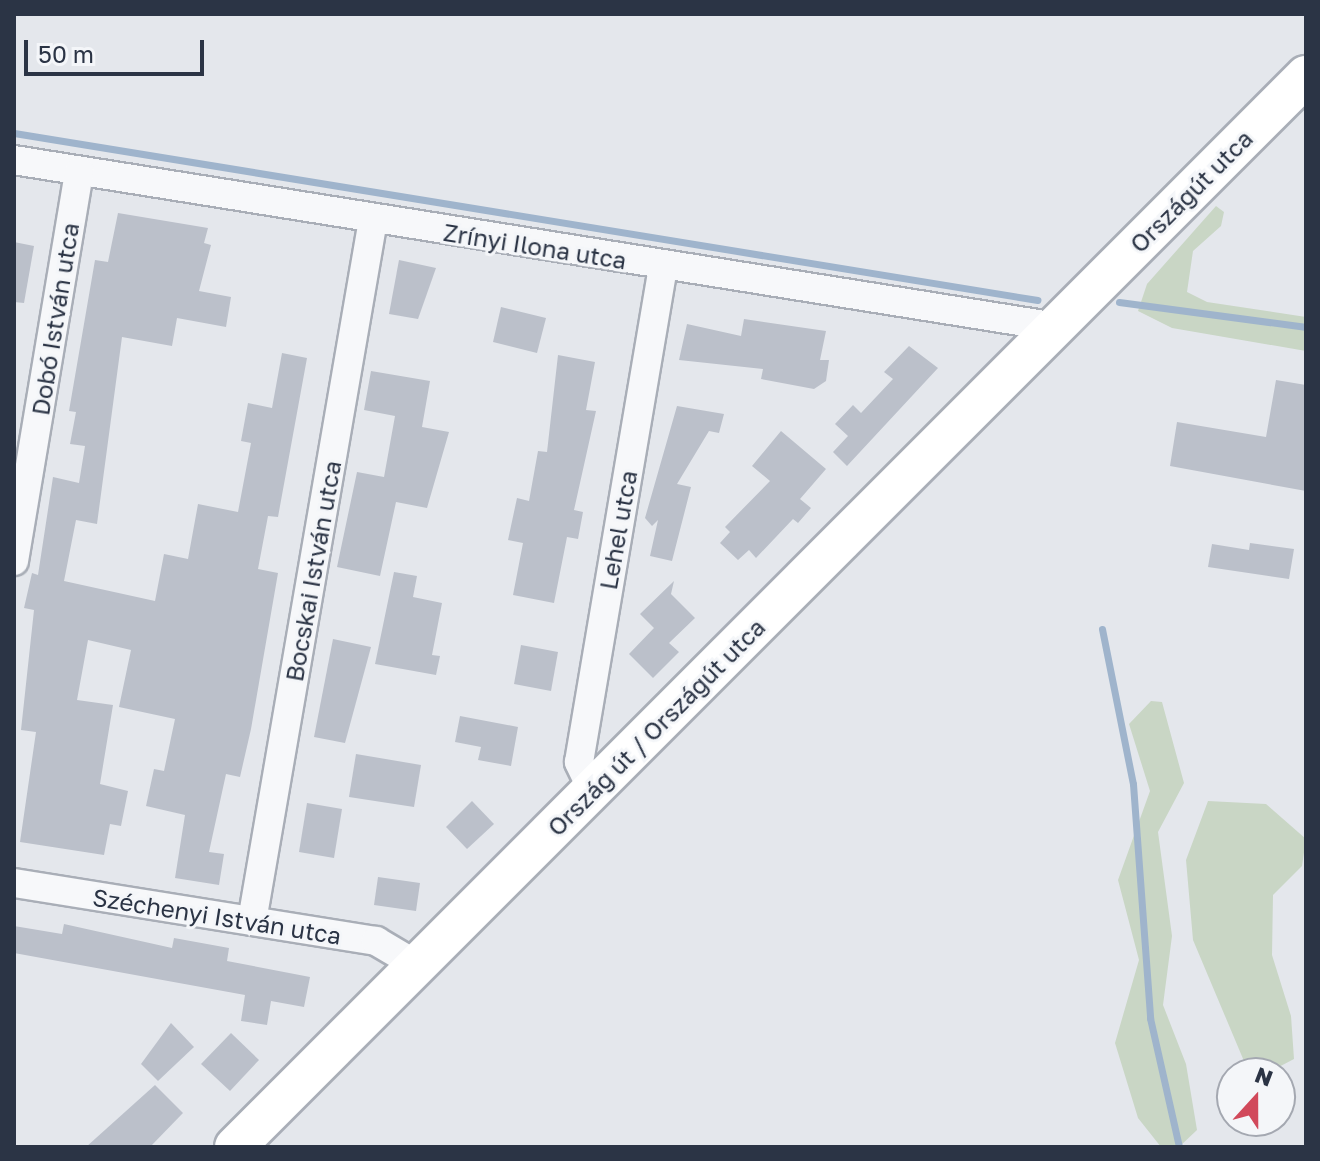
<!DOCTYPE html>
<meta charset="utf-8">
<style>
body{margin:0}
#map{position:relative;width:1320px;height:1161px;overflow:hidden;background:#e4e7ec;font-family:"Golos Text",sans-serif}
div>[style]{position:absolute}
.green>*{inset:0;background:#c9d6c5}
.stream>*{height:7px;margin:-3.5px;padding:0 3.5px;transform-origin:3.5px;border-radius:3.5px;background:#9fb4cc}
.building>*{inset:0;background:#bbc0ca}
.roads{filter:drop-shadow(2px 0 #a9aeb7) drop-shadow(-2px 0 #a9aeb7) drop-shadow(0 2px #a9aeb7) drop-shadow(0 -2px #a9aeb7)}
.minor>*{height:28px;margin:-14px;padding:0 14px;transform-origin:14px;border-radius:14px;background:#f7f8fa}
.secondary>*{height:40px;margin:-20px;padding:0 20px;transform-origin:20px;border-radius:20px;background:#fff}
span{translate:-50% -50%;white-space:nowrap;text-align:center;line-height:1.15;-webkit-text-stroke:6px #f4f6f9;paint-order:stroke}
.street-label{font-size:24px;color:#2b3445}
.frame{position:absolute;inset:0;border:16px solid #2b3445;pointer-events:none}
.north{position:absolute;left:1216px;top:1057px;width:80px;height:80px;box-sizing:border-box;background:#f4f6f9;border:2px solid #a4a8b1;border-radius:50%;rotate:21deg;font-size:22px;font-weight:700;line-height:32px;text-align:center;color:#2b3445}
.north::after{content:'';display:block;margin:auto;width:28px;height:36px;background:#d1495b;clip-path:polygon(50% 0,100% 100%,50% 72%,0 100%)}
.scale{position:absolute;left:24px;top:40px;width:180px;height:36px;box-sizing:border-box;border:4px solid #2b3445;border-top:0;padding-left:10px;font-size:24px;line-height:28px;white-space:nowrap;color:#2b3445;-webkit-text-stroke:6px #f4f6f9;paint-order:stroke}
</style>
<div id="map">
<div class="green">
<i style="clip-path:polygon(1216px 206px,1224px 212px,1221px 226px,1193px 251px,1187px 292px,1207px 302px,1306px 317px,1306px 351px,1172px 328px,1138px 311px,1147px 284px)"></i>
<i style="clip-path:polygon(1151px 701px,1162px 702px,1184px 783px,1158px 832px,1172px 936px,1163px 1005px,1186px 1064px,1197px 1130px,1179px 1147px,1161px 1147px,1138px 1118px,1115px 1043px,1139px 960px,1118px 880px,1150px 791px,1129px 724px)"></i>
<i style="clip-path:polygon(1208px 801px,1266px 804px,1306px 839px,1302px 866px,1273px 895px,1272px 955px,1291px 1016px,1294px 1059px,1267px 1073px,1249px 1073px,1193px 940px,1186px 860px)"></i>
</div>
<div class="stream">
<i style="left:14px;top:133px;width:1037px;rotate:9.27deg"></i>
<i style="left:1119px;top:302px;width:189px;rotate:7.6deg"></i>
<i style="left:1102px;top:629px;width:158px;rotate:78.7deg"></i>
<i style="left:1133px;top:784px;width:235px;rotate:85.8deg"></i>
<i style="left:1150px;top:1018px;width:132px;rotate:77.3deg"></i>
</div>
<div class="building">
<i style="clip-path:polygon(118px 213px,208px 228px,204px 243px,211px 245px,199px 291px,231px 297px,226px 327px,177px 318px,172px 346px,122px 337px,97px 524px,76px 520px,64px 581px,155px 601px,164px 554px,188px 559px,198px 504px,238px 512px,251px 443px,241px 441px,248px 403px,272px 408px,282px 353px,307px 358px,278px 517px,268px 516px,258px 569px,278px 573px,251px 729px,240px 777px,226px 774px,209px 852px,224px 854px,219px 885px,175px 878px,185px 815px,146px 806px,154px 769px,164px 771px,175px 719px,119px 707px,131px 650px,88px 640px,77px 700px,113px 705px,100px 784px,128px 791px,121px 826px,110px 824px,104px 855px,20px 842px,36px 732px,21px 730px,34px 610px,24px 608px,32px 573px,38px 575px,53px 477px,79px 483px,85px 446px,70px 444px,76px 412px,69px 411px,95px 260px,108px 262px)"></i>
<i style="clip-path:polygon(14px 242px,34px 246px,24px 303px,14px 302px)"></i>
<i style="clip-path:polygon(399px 260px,436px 268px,418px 319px,389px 314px)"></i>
<i style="clip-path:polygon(501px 307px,546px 318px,537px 353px,493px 342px)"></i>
<i style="clip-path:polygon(744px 319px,826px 331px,820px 360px,829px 360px,826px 381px,814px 389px,761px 379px,763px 369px,679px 360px,687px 324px,741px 336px)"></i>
<i style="clip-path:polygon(909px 346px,938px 368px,847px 466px,833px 452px,848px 436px,835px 424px,853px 405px,861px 413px,893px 379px,884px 372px)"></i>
<i style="clip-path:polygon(558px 355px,595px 362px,586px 410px,596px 411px,574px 510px,583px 512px,578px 539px,567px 537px,554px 603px,513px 595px,523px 543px,508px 540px,517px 498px,529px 501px,538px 451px,547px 452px)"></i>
<i style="clip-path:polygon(371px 371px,430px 381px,422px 427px,449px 432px,427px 508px,396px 502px,380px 576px,337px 567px,357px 472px,384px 477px,395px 416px,364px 410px)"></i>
<i style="clip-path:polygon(1276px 380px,1306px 385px,1306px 491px,1170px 466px,1177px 422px,1266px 437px)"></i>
<i style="clip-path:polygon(677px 406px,724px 414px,719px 433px,709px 431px,677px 484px,691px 487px,672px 561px,650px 556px,658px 520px,652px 526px,645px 518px)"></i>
<i style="clip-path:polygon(781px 431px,826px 469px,800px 499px,811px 508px,798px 523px,793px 519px,756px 558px,749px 550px,738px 560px,720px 543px,730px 532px,725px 527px,770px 481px,752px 466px)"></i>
<i style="clip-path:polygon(1250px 543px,1294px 549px,1289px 579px,1208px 567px,1212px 544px,1249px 550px)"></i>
<i style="clip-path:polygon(394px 572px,417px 576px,413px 597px,442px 603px,432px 655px,440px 656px,436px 675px,375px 664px)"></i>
<i style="clip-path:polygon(674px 581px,671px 594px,695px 618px,669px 643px,679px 652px,653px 678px,629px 654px,654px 628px,640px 614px)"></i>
<i style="clip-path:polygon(333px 639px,371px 647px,345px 743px,314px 737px)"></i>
<i style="clip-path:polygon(521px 645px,558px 652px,551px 691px,514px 684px)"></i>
<i style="clip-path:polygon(460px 716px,518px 727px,511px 766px,478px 760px,481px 747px,455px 742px)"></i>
<i style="clip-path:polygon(356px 754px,421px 765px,414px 807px,349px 797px)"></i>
<i style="clip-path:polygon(472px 801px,494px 824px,467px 849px,446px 827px)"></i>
<i style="clip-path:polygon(307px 803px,342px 809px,334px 858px,299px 852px)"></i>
<i style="clip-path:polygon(378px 877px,420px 883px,416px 911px,374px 905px)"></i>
<i style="clip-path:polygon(64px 924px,172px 948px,174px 938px,229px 948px,227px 961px,310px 977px,304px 1007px,271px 1001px,267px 1025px,241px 1021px,245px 995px,14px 953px,14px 926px,62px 934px)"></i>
<i style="clip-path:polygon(171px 1023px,194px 1047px,158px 1081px,141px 1064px)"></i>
<i style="clip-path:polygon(231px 1033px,259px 1060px,230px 1091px,201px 1064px)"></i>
<i style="clip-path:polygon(155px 1085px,183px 1113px,150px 1147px,86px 1147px)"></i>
</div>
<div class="roads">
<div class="minor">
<i style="left:14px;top:160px;width:1056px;rotate:9.1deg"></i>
<i style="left:14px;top:561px;width:395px;rotate:-80.5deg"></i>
<i style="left:592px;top:789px;width:30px;rotate:-116deg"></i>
<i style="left:579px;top:762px;width:502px;rotate:-80.37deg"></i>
<i style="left:14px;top:883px;width:367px;rotate:9.1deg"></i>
<i style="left:376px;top:941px;width:45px;rotate:30.5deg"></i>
<i style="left:252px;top:921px;width:711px;rotate:-80.21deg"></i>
</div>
<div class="secondary">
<i style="left:235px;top:1147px;width:1515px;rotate:-45deg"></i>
</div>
</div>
<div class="street-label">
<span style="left:1191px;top:191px;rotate:-45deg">Országút utca</span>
<span style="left:535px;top:246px;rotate:9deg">Zrínyi Ilona utca</span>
<span style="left:55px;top:319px;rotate:-81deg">Dobó István utca</span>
<span style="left:618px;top:530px;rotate:-80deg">Lehel utca</span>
<span style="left:313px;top:571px;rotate:-80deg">Bocskai István utca</span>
<span style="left:656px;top:727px;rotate:-45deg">Ország út / Országút utca</span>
<span style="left:217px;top:916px;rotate:9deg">Széchenyi István utca</span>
</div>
<div class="frame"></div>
<div class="north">N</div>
<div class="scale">50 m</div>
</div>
